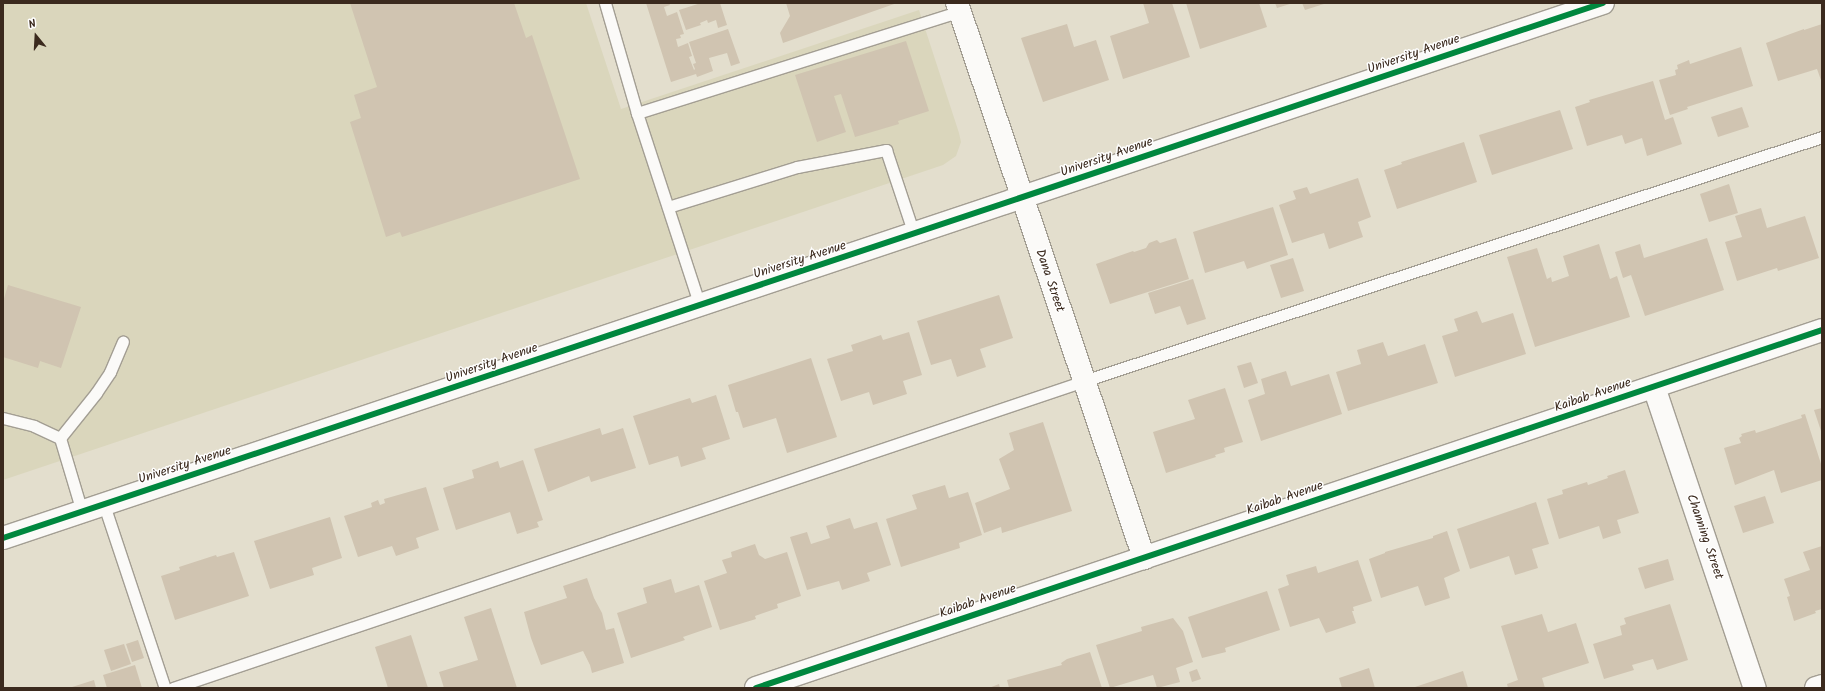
<!DOCTYPE html>
<style>
body{margin:0}
#map{position:relative;width:1825px;height:691px;overflow:hidden;background:#e3decd;font-family:Kalam,sans-serif}
div>[style]{position:absolute}
.built>*{inset:0;background:#dad6bc}
.building>*{inset:0;background:#d0c4b1}
.roads{filter:drop-shadow(1px 0 #a39e93) drop-shadow(-1px 0 #a39e93) drop-shadow(0 1px #a39e93) drop-shadow(0 -1px #a39e93)}
.lane>*{height:11px;margin:-5.5px;padding:0 5.5px;transform-origin:5.5px;border-radius:5.5px;background:#fbfaf8}
.street>*{height:22px;margin:-11px;padding:0 11px;transform-origin:11px;border-radius:11px;background:#fbfaf8}
.secondary>*{height:22px;margin:-11px;padding:0 11px;transform-origin:11px;border-radius:11px;background:#fbfaf8}
.cycleway>*{height:6px;margin:-3px;padding:0 3px;transform-origin:3px;border-radius:3px;background:#00873e}
span{translate:-50% -50%;white-space:nowrap;text-align:center;line-height:1.15;-webkit-text-stroke:3px #fff;paint-order:stroke}
.street-label{font-size:13px;color:#3b2a1e}
.frame{position:absolute;inset:0;border:4px solid #3b2a1e;pointer-events:none}
.north{position:absolute;left:16px;top:16px;width:40px;height:40px;-webkit-text-stroke:3px #fff;paint-order:stroke;rotate:342deg;font-size:11px;font-weight:700;line-height:16px;text-align:center;color:#3b2a1e}
.north::after{content:'';display:block;margin:auto;width:14px;height:18px;background:#3b2a1e;clip-path:polygon(50% 0,100% 100%,50% 72%,0 100%)}
</style>
<div id="map">
<div class="built">
<i style="clip-path:polygon(3px 3px,586px 3px,621px 109px,919px 10px,959px 133px,961px 142px,956px 156px,943px 165px,3px 480px)"></i>
</div>
<div class="building">
<i style="clip-path:polygon(350px 3px,514px 3px,526px 38px,532px 35px,580px 179px,402px 237px,400px 232px,386px 237px,350px 122px,361px 118px,354px 95px,377px 87px)"></i>
<i style="clip-path:polygon(646px 3px,669px 3px,670px 5px,664px 7px,667px 16px,677px 12px,684px 34px,680px 35px,681px 38px,676px 39px,678px 47px,688px 43px,692px 56px,689px 57px,694px 70px,695px 69px,693px 64px,696px 63px,689px 42px,728px 29px,740px 63px,731px 66px,727px 53px,709px 58px,713px 71px,697px 77px,696px 74px,671px 82px)"></i>
<i style="clip-path:polygon(701px 3px,720px 3px,727px 25px,718px 28px,716px 20px,708px 23px,707px 20px,700px 23px,701px 25px,686px 30px,679px 10px)"></i>
<i style="clip-path:polygon(786px 3px,897px 3px,783px 43px,780px 33px,790px 16px)"></i>
<i style="clip-path:polygon(1143px 3px,1172px 3px,1190px 57px,1123px 79px,1110px 36px,1149px 23px)"></i>
<i style="clip-path:polygon(1186px 3px,1259px 3px,1267px 27px,1200px 49px)"></i>
<i style="clip-path:polygon(1275px 3px,1293px 3px,1277px 8px)"></i>
<i style="clip-path:polygon(1302px 3px,1327px 3px,1305px 10px)"></i>
<i style="clip-path:polygon(1067px 24px,1074px 47px,1096px 40px,1109px 80px,1043px 102px,1021px 38px)"></i>
<i style="clip-path:polygon(1822px 24px,1822px 83px,1817px 69px,1778px 81px,1766px 43px,1804px 29px,1804px 30px)"></i>
<i style="clip-path:polygon(906px 41px,929px 111px,898px 121px,899px 124px,855px 137px,841px 94px,834px 96px,846px 132px,817px 142px,795px 75px)"></i>
<i style="clip-path:polygon(1741px 47px,1753px 86px,1687px 107px,1688px 109px,1670px 115px,1659px 80px,1676px 75px,1675px 70px,1678px 69px,1677px 65px,1689px 60px,1690px 64px)"></i>
<i style="clip-path:polygon(1653px 81px,1665px 120px,1673px 117px,1682px 144px,1647px 156px,1642px 138px,1625px 144px,1622px 135px,1587px 146px,1575px 107px,1590px 102px,1589px 100px)"></i>
<i style="clip-path:polygon(1742px 107px,1749px 127px,1718px 137px,1711px 117px)"></i>
<i style="clip-path:polygon(1560px 110px,1573px 149px,1492px 175px,1479px 135px)"></i>
<i style="clip-path:polygon(1464px 142px,1477px 182px,1397px 209px,1384px 170px,1402px 164px,1401px 162px)"></i>
<i style="clip-path:polygon(1358px 178px,1371px 217px,1358px 222px,1363px 237px,1329px 249px,1324px 233px,1292px 243px,1279px 205px,1296px 199px,1293px 191px,1307px 187px,1310px 194px)"></i>
<i style="clip-path:polygon(1729px 184px,1738px 213px,1709px 222px,1700px 194px)"></i>
<i style="clip-path:polygon(1273px 207px,1288px 255px,1247px 269px,1244px 261px,1205px 273px,1193px 232px)"></i>
<i style="clip-path:polygon(1761px 208px,1767px 228px,1805px 216px,1819px 258px,1778px 271px,1777px 268px,1737px 281px,1725px 242px,1742px 237px,1735px 216px)"></i>
<i style="clip-path:polygon(1176px 238px,1189px 279px,1110px 304px,1096px 264px,1133px 251px,1134px 252px,1146px 248px,1149px 243px,1157px 240px,1160px 243px)"></i>
<i style="clip-path:polygon(1707px 238px,1724px 290px,1645px 316px,1631px 275px,1623px 278px,1615px 252px,1640px 244px,1644px 258px)"></i>
<i style="clip-path:polygon(1599px 244px,1610px 279px,1617px 276px,1630px 317px,1535px 347px,1507px 257px,1537px 248px,1547px 279px,1551px 277px,1552px 282px,1569px 276px,1563px 256px)"></i>
<i style="clip-path:polygon(1293px 258px,1304px 291px,1281px 298px,1270px 265px)"></i>
<i style="clip-path:polygon(1193px 279px,1206px 319px,1187px 325px,1180px 306px,1155px 314px,1148px 293px)"></i>
<i style="clip-path:polygon(8px 285px,81px 307px,61px 368px,40px 361px,38px 368px,3px 357px,3px 302px)"></i>
<i style="clip-path:polygon(999px 295px,1013px 338px,980px 349px,986px 367px,957px 377px,951px 359px,931px 365px,917px 321px)"></i>
<i style="clip-path:polygon(1477px 311px,1482px 323px,1513px 313px,1526px 354px,1455px 377px,1442px 336px,1458px 331px,1454px 319px)"></i>
<i style="clip-path:polygon(909px 332px,922px 375px,903px 381px,907px 394px,873px 405px,869px 392px,841px 401px,827px 359px,853px 351px,851px 345px,881px 335px,883px 340px)"></i>
<i style="clip-path:polygon(1383px 342px,1388px 356px,1425px 344px,1438px 383px,1348px 411px,1336px 372px,1361px 364px,1357px 350px)"></i>
<i style="clip-path:polygon(811px 358px,837px 437px,787px 453px,776px 418px,743px 428px,738px 412px,736px 412px,728px 385px)"></i>
<i style="clip-path:polygon(1251px 362px,1258px 383px,1244px 388px,1237px 366px)"></i>
<i style="clip-path:polygon(1286px 371px,1291px 386px,1329px 374px,1342px 414px,1261px 441px,1248px 400px,1265px 394px,1261px 379px)"></i>
<i style="clip-path:polygon(1225px 388px,1243px 442px,1224px 448px,1225px 452px,1215px 455px,1216px 457px,1166px 473px,1153px 432px,1195px 419px,1188px 400px)"></i>
<i style="clip-path:polygon(716px 395px,730px 439px,702px 448px,706px 459px,681px 467px,678px 456px,649px 465px,633px 416px,690px 398px,692px 403px)"></i>
<i style="clip-path:polygon(1822px 408px,1822px 434px,1814px 410px)"></i>
<i style="clip-path:polygon(1805px 414px,1822px 467px,1822px 480px,1781px 493px,1774px 470px,1735px 485px,1724px 448px,1741px 443px,1739px 438px,1742px 436px,1741px 434px,1755px 430px,1756px 433px,1802px 418px,1801px 415px)"></i>
<i style="clip-path:polygon(1043px 422px,1072px 511px,1002px 533px,1001px 527px,984px 533px,975px 503px,1010px 489px,999px 459px,1014px 450px,1009px 433px)"></i>
<i style="clip-path:polygon(600px 428px,602px 435px,623px 428px,636px 468px,591px 482px,589px 476px,548px 492px,534px 449px)"></i>
<i style="clip-path:polygon(523px 460px,543px 520px,537px 522px,539px 527px,517px 534px,510px 512px,456px 530px,443px 488px,474px 478px,472px 470px,498px 461px,500px 468px)"></i>
<i style="clip-path:polygon(1625px 470px,1639px 513px,1617px 520px,1621px 533px,1603px 539px,1599px 526px,1559px 539px,1547px 499px,1563px 494px,1562px 490px,1587px 482px,1588px 485px,1608px 478px,1607px 476px)"></i>
<i style="clip-path:polygon(945px 485px,949px 498px,968px 492px,982px 535px,959px 543px,960px 548px,901px 567px,886px 519px,917px 509px,912px 495px)"></i>
<i style="clip-path:polygon(426px 487px,439px 530px,416px 538px,419px 548px,396px 556px,392px 546px,358px 557px,344px 516px,372px 507px,371px 503px,378px 500px,380px 505px,385px 503px,384px 499px)"></i>
<i style="clip-path:polygon(1765px 496px,1774px 523px,1743px 533px,1734px 506px)"></i>
<i style="clip-path:polygon(1536px 502px,1549px 544px,1532px 549px,1538px 568px,1515px 575px,1509px 556px,1470px 569px,1457px 529px)"></i>
<i style="clip-path:polygon(330px 517px,342px 558px,312px 568px,314px 575px,270px 589px,254px 541px)"></i>
<i style="clip-path:polygon(850px 518px,854px 529px,877px 522px,891px 565px,867px 573px,870px 581px,842px 590px,839px 581px,807px 590px,790px 537px,807px 532px,811px 544px,830px 538px,826px 526px)"></i>
<i style="clip-path:polygon(1447px 531px,1460px 571px,1444px 578px,1450px 598px,1425px 606px,1418px 586px,1381px 598px,1369px 559px,1385px 553px,1385px 552px,1433px 538px,1433px 536px)"></i>
<i style="clip-path:polygon(755px 544px,759px 555px,765px 559px,787px 552px,801px 596px,777px 604px,778px 608px,755px 616px,756px 619px,720px 630px,704px 581px,727px 573px,722px 560px,732px 557px,731px 552px)"></i>
<i style="clip-path:polygon(1822px 546px,1822px 609px,1815px 611px,1816px 613px,1794px 621px,1787px 597px,1790px 596px,1784px 579px,1810px 570px,1803px 552px)"></i>
<i style="clip-path:polygon(234px 552px,249px 596px,175px 620px,161px 576px,180px 570px,179px 567px,216px 555px,217px 557px)"></i>
<i style="clip-path:polygon(1668px 559px,1674px 580px,1645px 589px,1638px 568px)"></i>
<i style="clip-path:polygon(1358px 560px,1372px 601px,1353px 607px,1354px 611px,1352px 611px,1356px 623px,1326px 633px,1319px 618px,1290px 627px,1278px 589px,1289px 585px,1286px 575px,1316px 566px,1318px 573px)"></i>
<i style="clip-path:polygon(587px 578px,594px 598px,602px 613px,606px 630px,614px 628px,624px 663px,592px 673px,590px 665px,583px 651px,541px 665px,531px 638px,524px 612px,567px 598px,563px 586px)"></i>
<i style="clip-path:polygon(671px 579px,675px 593px,699px 585px,712px 627px,683px 637px,685px 640px,631px 658px,617px 613px,647px 603px,643px 588px)"></i>
<i style="clip-path:polygon(1267px 591px,1280px 630px,1225px 648px,1226px 652px,1202px 658px,1188px 617px)"></i>
<i style="clip-path:polygon(1670px 604px,1688px 660px,1657px 670px,1653px 659px,1632px 665px,1634px 670px,1604px 679px,1593px 644px,1622px 635px,1620px 626px,1626px 624px,1624px 618px)"></i>
<i style="clip-path:polygon(491px 608px,517px 688px,444px 688px,439px 672px,478px 660px,464px 617px)"></i>
<i style="clip-path:polygon(1542px 614px,1548px 632px,1576px 623px,1589px 663px,1542px 678px,1545px 688px,1508px 688px,1507px 684px,1518px 680px,1501px 626px)"></i>
<i style="clip-path:polygon(1173px 618px,1183px 631px,1193px 662px,1176px 668px,1180px 682px,1157px 688px,1153px 675px,1110px 688px,1096px 645px,1142px 631px,1141px 627px)"></i>
<i style="clip-path:polygon(411px 635px,428px 688px,388px 688px,375px 647px)"></i>
<i style="clip-path:polygon(138px 640px,144px 658px,132px 662px,126px 644px)"></i>
<i style="clip-path:polygon(124px 644px,131px 664px,111px 671px,104px 650px)"></i>
<i style="clip-path:polygon(1090px 652px,1102px 688px,1009px 688px,1007px 680px,1062px 665px,1061px 663px,1067px 659px)"></i>
<i style="clip-path:polygon(135px 665px,142px 688px,107px 688px,103px 675px)"></i>
<i style="clip-path:polygon(1369px 668px,1375px 688px,1342px 688px,1339px 678px)"></i>
<i style="clip-path:polygon(1197px 669px,1201px 679px,1192px 682px,1189px 672px)"></i>
<i style="clip-path:polygon(1463px 671px,1468px 688px,1412px 688px)"></i>
<i style="clip-path:polygon(94px 680px,96px 688px,69px 688px)"></i>
<i style="clip-path:polygon(999px 684px,1000px 688px,989px 688px)"></i>
</div>
<div class="roads">
<div class="lane">
<i style="left:605px;top:3px;width:115px;rotate:73.8deg"></i>
<i style="left:668px;top:207px;width:135px;rotate:-17.2deg"></i>
<i style="left:797px;top:167px;width:91px;rotate:-10.8deg"></i>
<i style="left:886px;top:150px;width:89px;rotate:71.6deg"></i>
<i style="left:700px;top:306px;width:203px;rotate:-108.1deg"></i>
<i style="left:637px;top:113px;width:339px;rotate:-17.5deg"></i>
<i style="left:3px;top:418px;width:32px;rotate:14deg"></i>
<i style="left:34px;top:426px;width:29px;rotate:25deg"></i>
<i style="left:60px;top:438px;width:77px;rotate:73.4deg"></i>
<i style="left:60px;top:438px;width:58px;rotate:-51.3deg"></i>
<i style="left:96px;top:393px;width:25px;rotate:-56deg"></i>
<i style="left:110px;top:372px;width:33px;rotate:-67deg"></i>
<i style="left:104px;top:505px;width:193px;rotate:71.6deg"></i>
<i style="left:173px;top:688px;width:961px;rotate:-18.62deg"></i>
<i style="left:1084px;top:381px;width:777px;rotate:-18.3deg"></i>
</div>
<div class="street">
<i style="left:957px;top:3px;width:586px;rotate:71.38deg"></i>
<i style="left:1654px;top:387px;width:317px;rotate:71.5deg"></i>
<i style="left:756px;top:688px;width:1125px;rotate:-18.56deg"></i>
<i style="left:1816px;top:688px;width:6px;rotate:-18deg"></i>
</div>
<div class="secondary">
<i style="left:3px;top:538px;width:1687px;rotate:-18.49deg"></i>
</div>
</div>
<div class="cycleway">
<i style="left:3px;top:538px;width:1687px;rotate:-18.49deg"></i>
<i style="left:756px;top:688px;width:1125px;rotate:-18.56deg"></i>
</div>
<div class="street-label">
<span style="left:1414px;top:55px;rotate:-19deg">University Avenue</span>
<span style="left:1107px;top:158px;rotate:-19deg">University Avenue</span>
<span style="left:800px;top:261px;rotate:-18deg">University Avenue</span>
<span style="left:1049px;top:281px;rotate:71deg">Dana Street</span>
<span style="left:492px;top:364px;rotate:-19deg">University Avenue</span>
<span style="left:1593px;top:396px;rotate:-19deg">Kaibab Avenue</span>
<span style="left:185px;top:466px;rotate:-18deg">University Avenue</span>
<span style="left:1285px;top:499px;rotate:-19deg">Kaibab Avenue</span>
<span style="left:1704px;top:537px;rotate:71deg">Channing Street</span>
<span style="left:978px;top:602px;rotate:-19deg">Kaibab Avenue</span>
</div>
<div class="frame"></div>
<div class="north">N</div>
</div>
